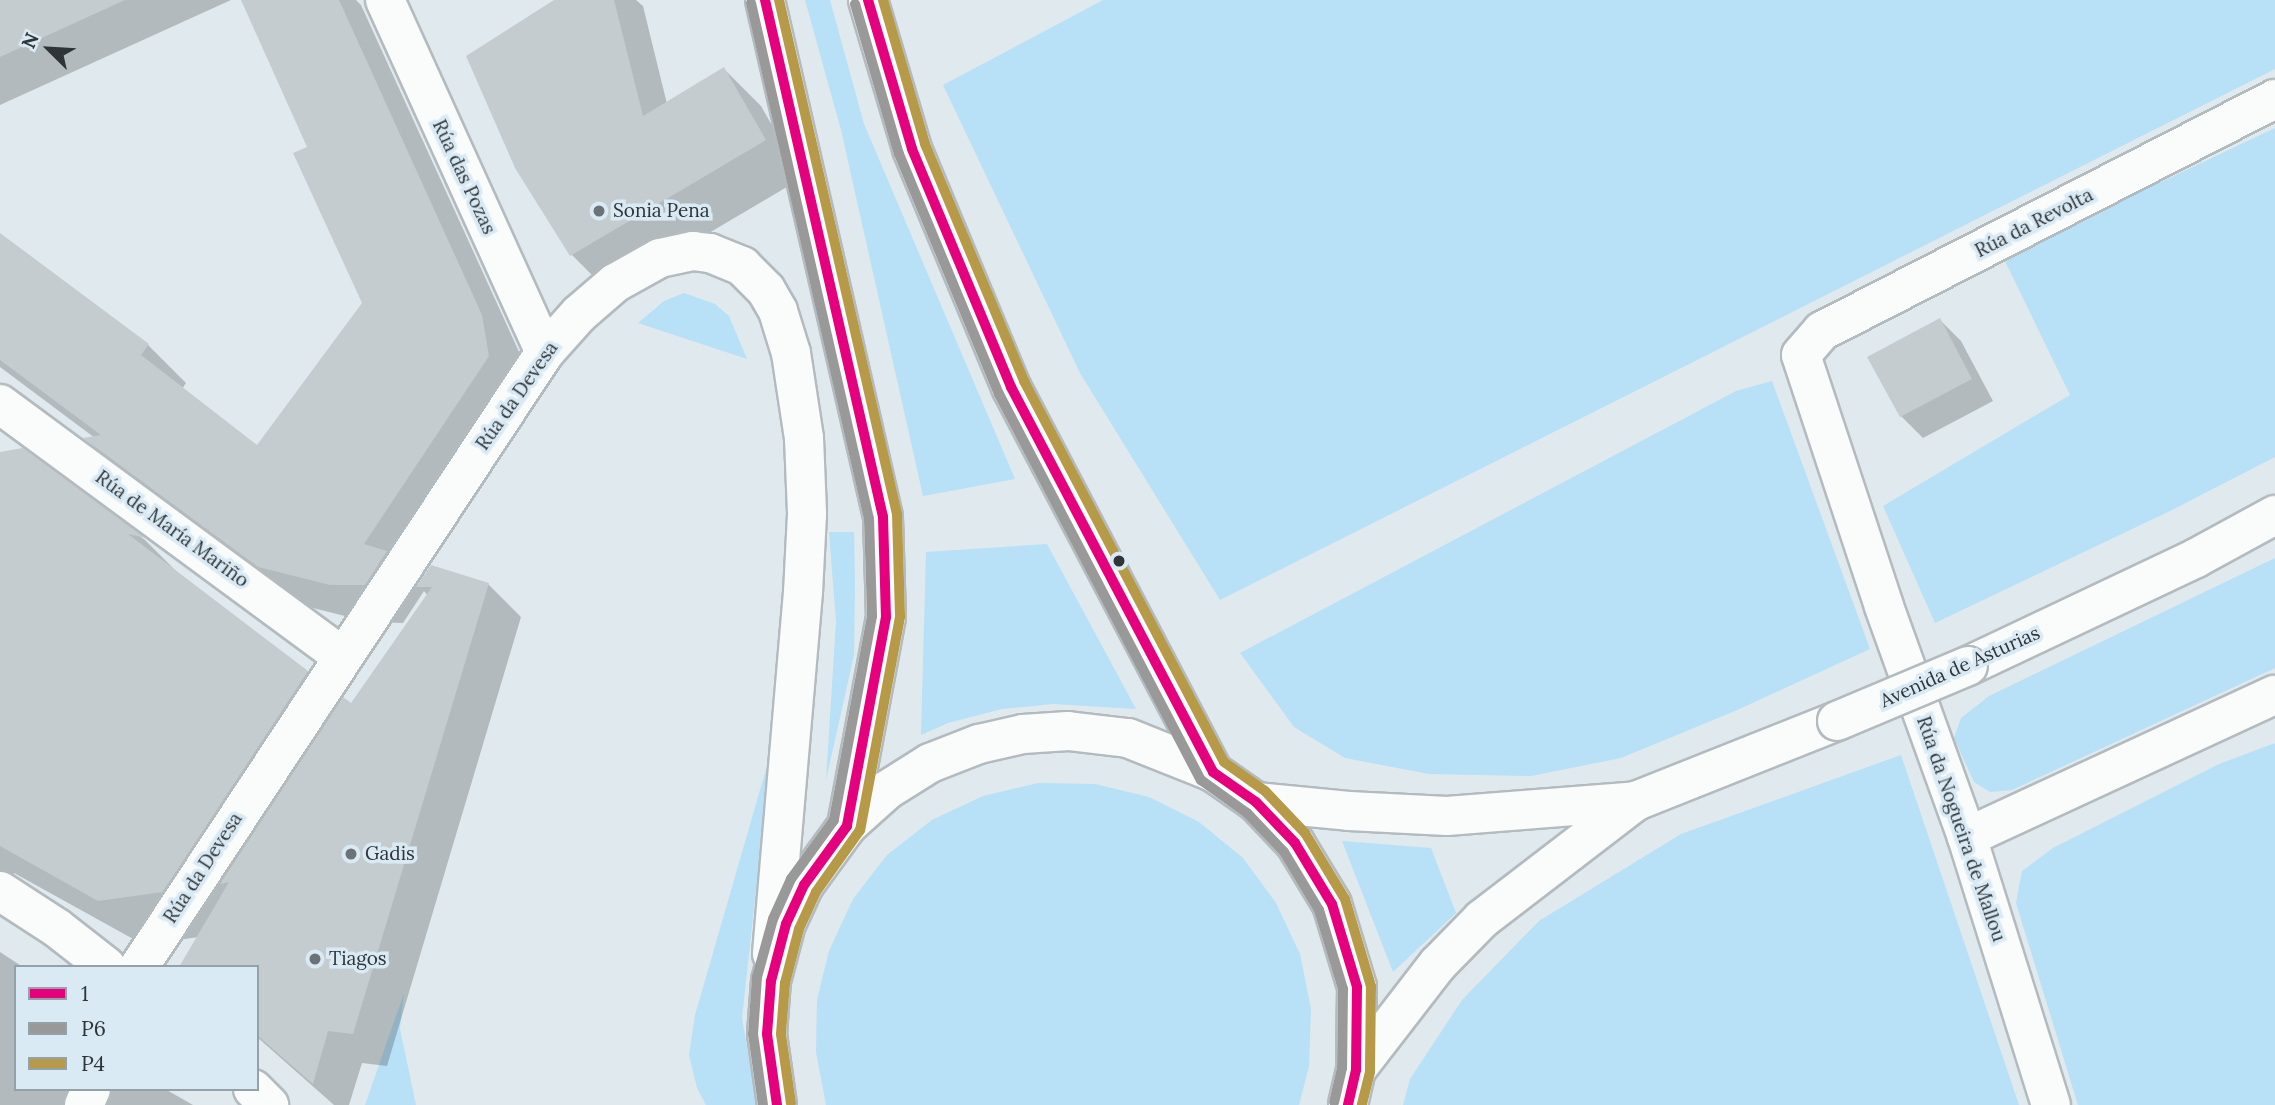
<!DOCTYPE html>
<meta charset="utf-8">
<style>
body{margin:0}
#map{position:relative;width:2275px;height:1105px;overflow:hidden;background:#e0e9ee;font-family:Lora,serif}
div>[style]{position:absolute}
.green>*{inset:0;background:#b8e0f7}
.shadow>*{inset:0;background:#0003}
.building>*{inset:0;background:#c4ccd0}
.roads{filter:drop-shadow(2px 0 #b4bbbf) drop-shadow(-2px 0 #b4bbbf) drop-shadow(0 2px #b4bbbf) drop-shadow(0 -2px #b4bbbf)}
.street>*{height:38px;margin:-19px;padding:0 19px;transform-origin:19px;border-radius:19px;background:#fafcfc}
.primary>*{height:38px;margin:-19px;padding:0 19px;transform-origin:19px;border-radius:19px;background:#fafcfc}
.bridges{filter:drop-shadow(2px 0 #b4bbbf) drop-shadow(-2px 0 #b4bbbf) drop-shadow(0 2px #b4bbbf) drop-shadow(0 -2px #b4bbbf)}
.primary-bridge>*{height:38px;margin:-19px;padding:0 19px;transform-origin:19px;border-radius:19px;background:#fafcfc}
.bus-1>*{height:10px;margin:-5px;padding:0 5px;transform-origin:5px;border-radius:5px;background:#e5007d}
.bus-2>*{height:10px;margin:-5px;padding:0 5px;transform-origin:5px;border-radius:5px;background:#999}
.bus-3>*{height:10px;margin:-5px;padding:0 5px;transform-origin:5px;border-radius:5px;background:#b69a48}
.dots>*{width:19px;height:19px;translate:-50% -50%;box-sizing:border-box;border:4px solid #daeaf4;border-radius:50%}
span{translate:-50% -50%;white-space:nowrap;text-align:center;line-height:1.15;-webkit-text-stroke:7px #daeaf4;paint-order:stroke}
.street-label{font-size:19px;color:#2e3438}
.poi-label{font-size:19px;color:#2e3438}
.left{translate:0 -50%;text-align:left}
.legend{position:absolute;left:14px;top:965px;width:245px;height:126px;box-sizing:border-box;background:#daeaf4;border:2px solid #95a1a9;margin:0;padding:9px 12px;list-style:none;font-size:21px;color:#2e3438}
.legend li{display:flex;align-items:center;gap:14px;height:35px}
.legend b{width:35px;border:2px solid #95a1a9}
.north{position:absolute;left:14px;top:14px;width:70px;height:70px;-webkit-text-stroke:5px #daeaf4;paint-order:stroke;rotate:294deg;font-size:19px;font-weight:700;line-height:28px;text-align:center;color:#2e3438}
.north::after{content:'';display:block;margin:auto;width:24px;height:32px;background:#2e3438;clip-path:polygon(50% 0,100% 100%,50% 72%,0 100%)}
</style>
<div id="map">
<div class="green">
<i style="clip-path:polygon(805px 0,830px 0,864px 124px,1015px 479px,923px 496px,841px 130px)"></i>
<i style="clip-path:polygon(1103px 0,2275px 0,2275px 69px,1220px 600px,1080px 373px,943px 85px)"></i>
<i style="clip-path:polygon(2275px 128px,2275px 457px,2172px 510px,1935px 623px,1883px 506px,2070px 395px,2003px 257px)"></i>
<i style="clip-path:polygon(684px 293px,715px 304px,729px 316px,747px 359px,638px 323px,664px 301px)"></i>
<i style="clip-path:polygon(1772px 381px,1870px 649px,1735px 711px,1621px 758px,1531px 776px,1429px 774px,1345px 758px,1294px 727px,1240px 653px,1736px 391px)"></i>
<i style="clip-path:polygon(829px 532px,854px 532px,855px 584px,854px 655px,826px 780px,836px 622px)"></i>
<i style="clip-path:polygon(1047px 544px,1136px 709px,1053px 704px,1002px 709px,948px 723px,921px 735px,926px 552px)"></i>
<i style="clip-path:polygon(2275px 558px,2275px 668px,2012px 790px,1990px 792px,1974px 782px,1954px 738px,1961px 718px,1989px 696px)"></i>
<i style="clip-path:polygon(2275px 743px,2275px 1105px,2078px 1105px,2016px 903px,2022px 871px,2053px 848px,2219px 764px)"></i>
<i style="clip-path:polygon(771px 752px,742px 1018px,757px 1105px,706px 1105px,697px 1088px,689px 1055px,695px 1015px)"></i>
<i style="clip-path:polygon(1901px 755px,2019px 1105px,1403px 1105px,1410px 1079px,1462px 1000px,1539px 921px,1681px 834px)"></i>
<i style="clip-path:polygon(1038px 783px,1095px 784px,1149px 797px,1199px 822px,1243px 858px,1276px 903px,1300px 954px,1311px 1009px,1309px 1066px,1299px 1105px,826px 1105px,816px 1052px,817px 1000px,829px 951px,853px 899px,887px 855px,932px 820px,983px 796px)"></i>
<i style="clip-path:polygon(1342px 841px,1431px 848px,1456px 913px,1393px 972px)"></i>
<i style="clip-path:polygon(404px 993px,400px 1029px,416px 1105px,365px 1105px)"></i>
</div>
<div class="shadow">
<i style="clip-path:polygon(0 0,231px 0,0 105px)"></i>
<i style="clip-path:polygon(250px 0,356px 0,361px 5px,520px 354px,527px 395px,407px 574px,419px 586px,488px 584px,521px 617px,387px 1066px,362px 1063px,349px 1105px,334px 1105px,257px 1037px,257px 967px,199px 937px,144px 945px,14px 873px,13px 878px,0 874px,0 454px,22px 450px,145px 540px,181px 576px,307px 672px,340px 705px,352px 706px,428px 596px,424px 591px,403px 623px,369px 622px,297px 604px,123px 476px,86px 439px,95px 438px,0 367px,0 235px,148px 345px,186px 383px,182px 389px,258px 447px,364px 303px,309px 148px)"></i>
<i style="clip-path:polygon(557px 0,636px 0,643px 6px,667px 104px,724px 69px,761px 106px,802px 178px,609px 292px,572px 255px)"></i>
<i style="clip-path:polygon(1940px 320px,1961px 341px,1993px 401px,1923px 438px,1901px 416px)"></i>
<i style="clip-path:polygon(0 952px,23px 967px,16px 967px,16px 1089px,165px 1089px,193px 1105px,0 1105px)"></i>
</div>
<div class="building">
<i style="clip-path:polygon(0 0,125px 0,0 57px)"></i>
<i style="clip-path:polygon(241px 0,339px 0,482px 315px,489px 356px,364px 544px,387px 551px,365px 585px,330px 585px,258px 567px,83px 438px,101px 435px,0 360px,0 233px,149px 344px,141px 355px,257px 445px,362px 303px,293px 153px,307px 147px)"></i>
<i style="clip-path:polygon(554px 0,614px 0,643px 116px,724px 67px,766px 140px,570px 256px,515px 168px,466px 56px)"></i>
<i style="clip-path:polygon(1940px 318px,1972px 379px,1900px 417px,1867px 357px)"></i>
<i style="clip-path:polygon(23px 448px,146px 538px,128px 534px,308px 671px,163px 892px,98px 901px,0 846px,0 452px)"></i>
<i style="clip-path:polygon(431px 565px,489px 583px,353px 1034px,328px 1031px,313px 1084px,257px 1035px,257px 967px,179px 967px,229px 882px,220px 884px,343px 697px,351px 703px,432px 587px,416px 587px)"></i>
</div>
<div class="roads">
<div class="street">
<i style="left:385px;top:0;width:387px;rotate:65.6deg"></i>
<i style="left:0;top:404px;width:425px;rotate:36.4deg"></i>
<i style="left:1967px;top:837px;width:339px;rotate:-24.8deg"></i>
<i style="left:0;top:891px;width:68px;rotate:33deg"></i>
<i style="left:57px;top:928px;width:63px;rotate:38deg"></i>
<i style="left:139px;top:967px;width:737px;rotate:-56.57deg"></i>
<i style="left:545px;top:352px;width:51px;rotate:-48.2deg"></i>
<i style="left:579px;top:314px;width:48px;rotate:-40.7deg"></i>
<i style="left:615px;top:283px;width:51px;rotate:-29.1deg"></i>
<i style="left:660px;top:258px;width:34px;rotate:-12deg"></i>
<i style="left:693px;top:251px;width:17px;rotate:7deg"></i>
<i style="left:710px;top:253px;width:35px;rotate:22deg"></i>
<i style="left:742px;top:266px;width:34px;rotate:45deg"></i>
<i style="left:766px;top:290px;width:24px;rotate:60deg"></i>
<i style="left:778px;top:311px;width:44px;rotate:72.8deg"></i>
<i style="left:791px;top:353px;width:86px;rotate:81.3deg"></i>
<i style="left:804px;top:438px;width:76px;rotate:87.7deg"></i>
<i style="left:807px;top:514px;width:78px;rotate:92.9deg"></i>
<i style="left:803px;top:592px;width:363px;rotate:94.9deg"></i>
<i style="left:253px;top:1089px;width:23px;rotate:45deg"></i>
<i style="left:84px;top:1105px;width:17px;rotate:-66deg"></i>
<i style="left:2051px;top:1105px;width:281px;rotate:-107.4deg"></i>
<i style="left:1967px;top:837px;width:245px;rotate:-109.8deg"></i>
<i style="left:1884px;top:606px;width:264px;rotate:-108.3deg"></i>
<i style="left:1801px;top:355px;width:32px;rotate:-49deg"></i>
<i style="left:1822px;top:331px;width:509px;rotate:-27.12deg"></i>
</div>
<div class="primary">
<i style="left:765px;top:0;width:530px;rotate:77.14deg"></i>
<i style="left:883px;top:517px;width:100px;rotate:88.3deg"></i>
<i style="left:886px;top:617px;width:213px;rotate:100.6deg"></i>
<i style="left:868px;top:0;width:155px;rotate:73.5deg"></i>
<i style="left:912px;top:149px;width:258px;rotate:67.4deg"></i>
<i style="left:1011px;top:387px;width:435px;rotate:62.3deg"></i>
<i style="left:1968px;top:666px;width:252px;rotate:-25.3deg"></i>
<i style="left:2196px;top:558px;width:90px;rotate:-28.6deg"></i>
<i style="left:1256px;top:802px;width:93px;rotate:5.5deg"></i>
<i style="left:1349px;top:811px;width:98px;rotate:2.9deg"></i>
<i style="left:1447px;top:816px;width:190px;rotate:-4.5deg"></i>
<i style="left:1356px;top:1070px;width:134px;rotate:-52.3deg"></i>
<i style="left:1438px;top:964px;width:63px;rotate:-45.6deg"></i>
<i style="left:1482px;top:919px;width:194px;rotate:-37.5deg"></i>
<i style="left:1636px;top:801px;width:216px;rotate:-21.7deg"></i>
<i style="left:777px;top:1105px;width:72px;rotate:-98deg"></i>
<i style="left:767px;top:1034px;width:53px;rotate:-85.7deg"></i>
<i style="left:771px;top:981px;width:59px;rotate:-75.3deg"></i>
<i style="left:786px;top:924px;width:43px;rotate:-65.2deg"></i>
<i style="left:804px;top:885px;width:73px;rotate:-53.9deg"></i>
<i style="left:847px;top:826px;width:54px;rotate:-42deg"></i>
<i style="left:887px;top:790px;width:51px;rotate:-32.1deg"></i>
<i style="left:930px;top:763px;width:53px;rotate:-21.2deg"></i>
<i style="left:979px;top:744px;width:45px;rotate:-12.8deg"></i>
<i style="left:1023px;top:734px;width:45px;rotate:-3.8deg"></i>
<i style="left:1068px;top:731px;width:60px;rotate:6.7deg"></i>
<i style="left:1128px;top:738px;width:92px;rotate:21.8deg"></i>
<i style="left:1213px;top:772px;width:52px;rotate:34.9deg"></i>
<i style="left:1256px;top:802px;width:57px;rotate:46.4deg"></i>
<i style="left:1295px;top:843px;width:71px;rotate:58.8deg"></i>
<i style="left:1332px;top:904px;width:87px;rotate:73.2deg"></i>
<i style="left:1357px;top:987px;width:83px;rotate:90.7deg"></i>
<i style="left:1356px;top:1070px;width:36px;rotate:103deg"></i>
</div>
</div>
<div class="bridges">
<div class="primary-bridge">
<i style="left:1837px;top:721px;width:142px;rotate:-22.8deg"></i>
</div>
</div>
<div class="bus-1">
<i style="left:765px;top:0;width:530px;rotate:77.14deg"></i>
<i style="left:883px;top:517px;width:100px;rotate:88.3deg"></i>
<i style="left:886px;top:617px;width:213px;rotate:100.6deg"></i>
<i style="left:847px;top:826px;width:73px;rotate:126.1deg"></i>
<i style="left:804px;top:885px;width:43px;rotate:114.8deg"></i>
<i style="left:786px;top:924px;width:59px;rotate:104.7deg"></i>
<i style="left:771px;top:981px;width:53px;rotate:94.3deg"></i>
<i style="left:767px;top:1034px;width:72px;rotate:82deg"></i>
<i style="left:868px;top:0;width:155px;rotate:73.5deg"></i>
<i style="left:912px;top:149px;width:258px;rotate:67.4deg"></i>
<i style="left:1011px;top:387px;width:435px;rotate:62.3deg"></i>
<i style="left:1213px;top:772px;width:52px;rotate:34.9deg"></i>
<i style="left:1256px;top:802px;width:57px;rotate:46.4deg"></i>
<i style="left:1295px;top:843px;width:71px;rotate:58.8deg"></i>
<i style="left:1332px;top:904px;width:87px;rotate:73.2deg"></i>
<i style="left:1357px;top:987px;width:83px;rotate:90.7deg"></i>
<i style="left:1356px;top:1070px;width:36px;rotate:103deg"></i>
</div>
<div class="bus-2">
<i style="left:751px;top:3px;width:529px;rotate:77.12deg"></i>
<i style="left:869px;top:519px;width:97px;rotate:88.2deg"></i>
<i style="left:872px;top:616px;width:208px;rotate:100.6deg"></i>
<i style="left:834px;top:820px;width:73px;rotate:126.1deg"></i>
<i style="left:791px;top:879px;width:44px;rotate:114.2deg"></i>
<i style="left:773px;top:919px;width:60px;rotate:105.4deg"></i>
<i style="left:757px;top:977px;width:57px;rotate:94deg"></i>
<i style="left:753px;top:1034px;width:72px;rotate:82deg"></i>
<i style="left:855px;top:4px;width:156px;rotate:73.7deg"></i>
<i style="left:899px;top:154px;width:260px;rotate:67.4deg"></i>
<i style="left:999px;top:394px;width:436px;rotate:62.4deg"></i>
<i style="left:1201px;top:780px;width:57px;rotate:35.7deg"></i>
<i style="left:1247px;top:813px;width:54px;rotate:46.5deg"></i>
<i style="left:1284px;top:852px;width:68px;rotate:58.9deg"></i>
<i style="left:1319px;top:910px;width:83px;rotate:73.1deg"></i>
<i style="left:1343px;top:989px;width:79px;rotate:90.7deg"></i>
<i style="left:1342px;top:1068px;width:35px;rotate:103deg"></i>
</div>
<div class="bus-3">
<i style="left:779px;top:0;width:527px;rotate:77.07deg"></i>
<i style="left:897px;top:514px;width:103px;rotate:88.3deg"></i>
<i style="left:900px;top:617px;width:217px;rotate:100.6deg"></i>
<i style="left:860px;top:830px;width:76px;rotate:125.4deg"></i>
<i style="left:816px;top:892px;width:41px;rotate:114.7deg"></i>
<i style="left:799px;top:929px;width:56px;rotate:104.5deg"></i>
<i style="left:785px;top:983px;width:51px;rotate:94.5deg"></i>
<i style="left:781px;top:1034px;width:70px;rotate:81.8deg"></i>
<i style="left:883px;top:0;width:150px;rotate:73.7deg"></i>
<i style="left:925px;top:144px;width:257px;rotate:67.3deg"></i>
<i style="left:1024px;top:381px;width:430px;rotate:62.3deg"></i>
<i style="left:1224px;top:762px;width:50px;rotate:35.3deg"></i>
<i style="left:1265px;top:791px;width:58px;rotate:46.4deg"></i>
<i style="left:1305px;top:833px;width:77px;rotate:58.8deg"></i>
<i style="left:1345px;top:899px;width:91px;rotate:73.4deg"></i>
<i style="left:1371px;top:986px;width:86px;rotate:90.7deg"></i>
<i style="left:1370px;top:1072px;width:34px;rotate:104deg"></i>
</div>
<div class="dots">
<i style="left:599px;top:211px;background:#6c7378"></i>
<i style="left:1119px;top:561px;background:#2e3438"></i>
<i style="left:351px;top:854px;background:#6c7378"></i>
<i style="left:315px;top:959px;background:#6c7378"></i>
</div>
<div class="street-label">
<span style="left:464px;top:177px;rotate:65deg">Rúa das Pozas</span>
<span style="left:2034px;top:223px;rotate:-27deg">Rúa da Revolta</span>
<span style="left:517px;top:396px;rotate:-55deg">Rúa da Devesa</span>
<span style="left:172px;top:529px;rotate:36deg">Rúa de María Mariño</span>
<span style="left:1960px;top:667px;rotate:-24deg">Avenida de Asturias</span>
<span style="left:1961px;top:829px;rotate:71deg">Rúa da Nogueira de Mallou</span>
<span style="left:203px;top:868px;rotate:-57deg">Rúa da Devesa</span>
</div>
<div class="poi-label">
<span class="left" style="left:613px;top:211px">Sonia Pena</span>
<span class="left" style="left:365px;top:854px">Gadis</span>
<span class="left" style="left:329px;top:959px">Tiagos</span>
</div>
<ul class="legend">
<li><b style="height:9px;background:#e5007d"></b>1</li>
<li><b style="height:9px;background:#999"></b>P6</li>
<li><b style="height:9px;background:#b69a48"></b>P4</li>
</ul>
<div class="north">N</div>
</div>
